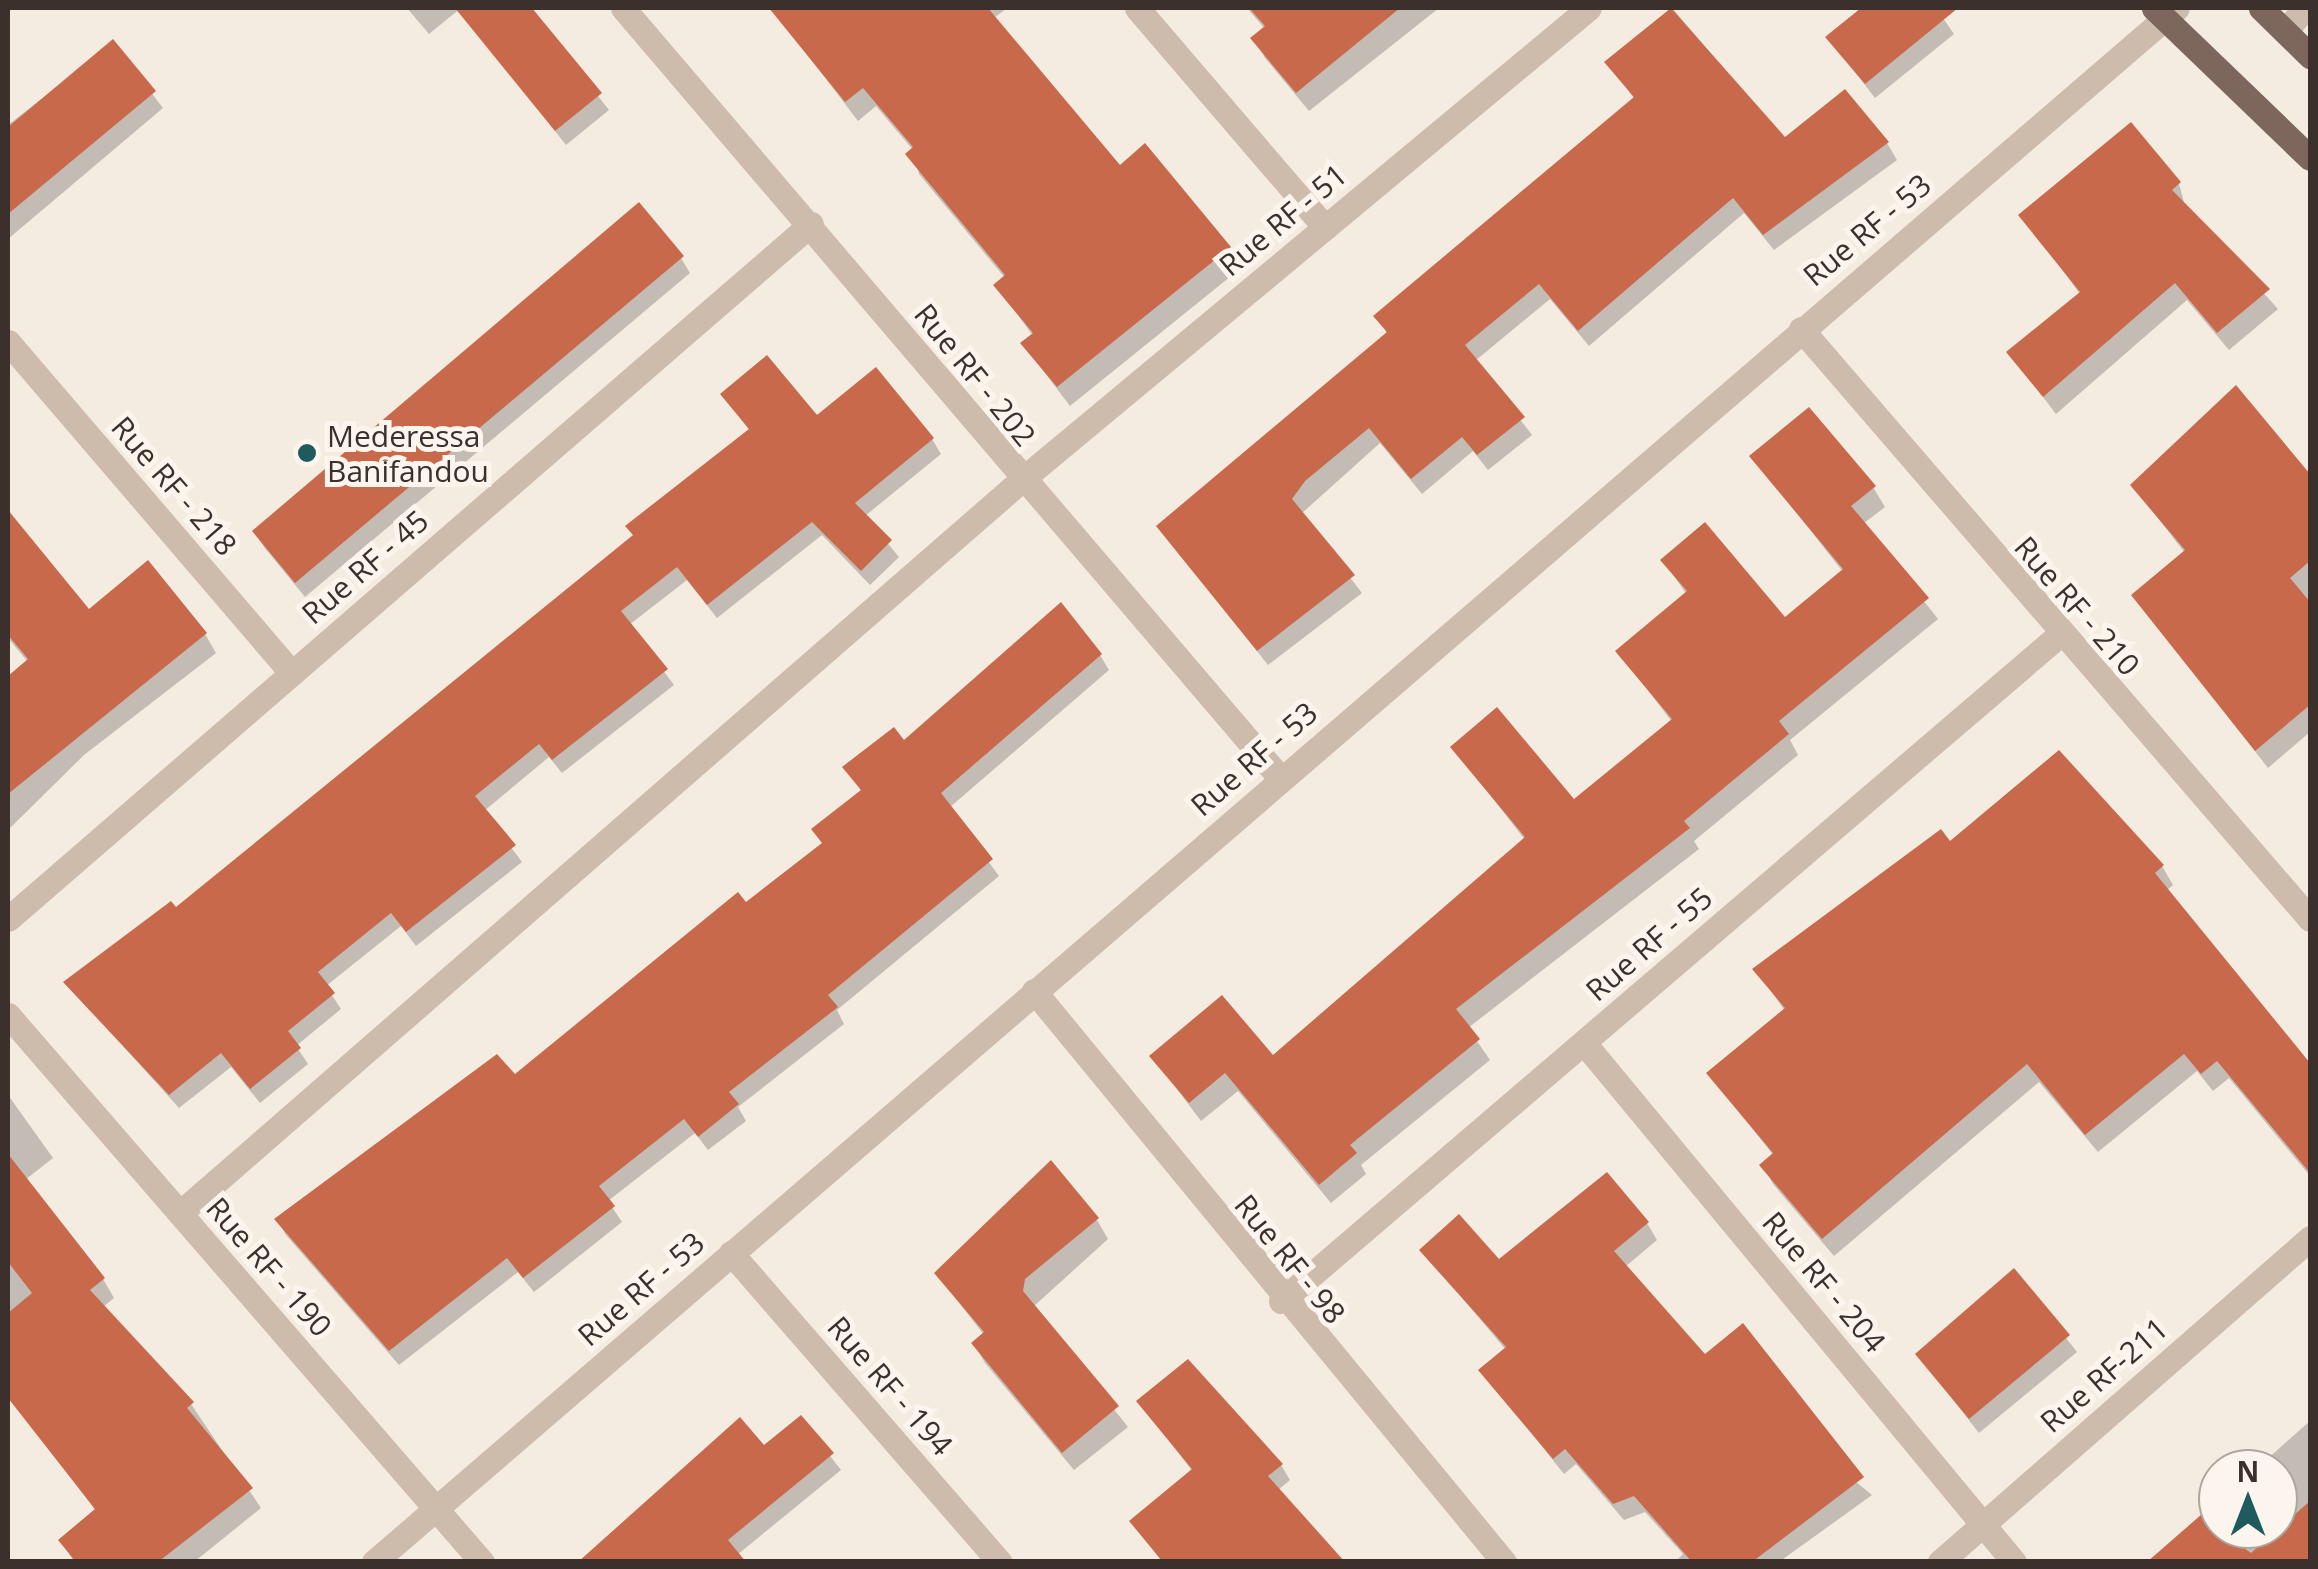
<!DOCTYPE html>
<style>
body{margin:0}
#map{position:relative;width:2318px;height:1569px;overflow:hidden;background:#f4ebe1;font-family:"Open Sans",sans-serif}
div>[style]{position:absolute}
.shadow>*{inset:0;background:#0003}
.building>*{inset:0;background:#c8694b}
.minor>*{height:25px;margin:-12.5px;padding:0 12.5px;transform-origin:12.5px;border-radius:12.5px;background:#cdbbac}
.major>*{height:25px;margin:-12.5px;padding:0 12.5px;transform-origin:12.5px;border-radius:12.5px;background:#7d675c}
.dots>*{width:28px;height:28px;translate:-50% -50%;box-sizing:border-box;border:5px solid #fbf5ee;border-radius:50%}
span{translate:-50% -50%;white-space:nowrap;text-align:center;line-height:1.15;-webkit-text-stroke:10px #fbf5ee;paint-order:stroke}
.street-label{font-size:30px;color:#3b302b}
.poi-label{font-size:30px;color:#3b302b}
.left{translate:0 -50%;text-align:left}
.frame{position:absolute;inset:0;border:10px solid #3b302b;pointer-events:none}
.north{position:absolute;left:2198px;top:1449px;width:100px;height:100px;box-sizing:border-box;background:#fbf5ee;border:2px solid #aea6a0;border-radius:50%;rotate:0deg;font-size:28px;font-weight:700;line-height:40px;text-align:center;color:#3b302b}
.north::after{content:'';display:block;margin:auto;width:35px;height:45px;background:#1f5a5e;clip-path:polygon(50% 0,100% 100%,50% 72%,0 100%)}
</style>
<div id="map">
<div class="shadow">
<i style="clip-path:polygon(407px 8px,461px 8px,429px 34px)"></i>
<i style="clip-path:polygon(499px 8px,529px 8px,609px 110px,566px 145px,474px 28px)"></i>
<i style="clip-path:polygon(772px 8px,1007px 8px,994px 18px,1119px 168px,1229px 248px,1241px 268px,1070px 406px,1023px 344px,1033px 336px,996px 285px,1005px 278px,919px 174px,913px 150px,876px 106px,858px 121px)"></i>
<i style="clip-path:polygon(1247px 8px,1439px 8px,1309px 111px,1265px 58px,1254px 38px,1265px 29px)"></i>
<i style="clip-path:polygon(1865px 8px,1936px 8px,1954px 34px,1875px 98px,1829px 38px)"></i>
<i style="clip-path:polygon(1673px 9px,1785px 141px,1887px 143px,1897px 160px,1774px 250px,1744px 213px,1589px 346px,1550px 299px,1475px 361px,1532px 435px,1488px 470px,1473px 451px,1422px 494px,1380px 443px,1301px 514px,1362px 593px,1268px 665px,1159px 527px,1388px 335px,1377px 316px,1635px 100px,1608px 63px)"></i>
<i style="clip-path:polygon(113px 43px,163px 108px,8px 239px,8px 125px)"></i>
<i style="clip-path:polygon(2179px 184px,2185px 206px,2278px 309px,2229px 350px,2187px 300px,2056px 414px,2009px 353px,2080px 294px,2022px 215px)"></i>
<i style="clip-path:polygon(681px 258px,690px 273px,305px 597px,264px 547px,255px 532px)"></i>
<i style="clip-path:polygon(2235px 389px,2310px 478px,2310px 732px,2268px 768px,2134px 595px,2185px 553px,2133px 486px)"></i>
<i style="clip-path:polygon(723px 394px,932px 439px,941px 454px,865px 516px,899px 557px,870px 585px,822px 535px,717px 618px,687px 580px,629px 625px,674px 685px,562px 773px,549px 757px,484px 811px,522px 862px,416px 946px,401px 926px,326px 986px,341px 1009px,296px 1046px,308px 1064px,260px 1103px,231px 1067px,179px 1108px,66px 983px,175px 911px,634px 537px,750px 431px)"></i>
<i style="clip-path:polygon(1753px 457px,1873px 487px,1885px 507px,1863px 524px,1938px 619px,1790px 740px,1798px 755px,1694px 841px,1699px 849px,1468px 1028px,1490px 1060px,1361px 1165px,1366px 1174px,1331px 1203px,1238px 1091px,1201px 1121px,1152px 1056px,1273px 1059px,1525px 840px,1453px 747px,1574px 803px,1672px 722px,1618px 651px,1687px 595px,1663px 560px,1784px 621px,1843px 572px)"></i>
<i style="clip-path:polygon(8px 514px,89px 612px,205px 634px,216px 653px,84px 755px,8px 830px,8px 680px,28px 662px,8px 638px)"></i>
<i style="clip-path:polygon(1100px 655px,1109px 670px,949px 808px,999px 876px,837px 1010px,844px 1024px,738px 1107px,746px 1121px,708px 1150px,695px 1133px,608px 1201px,622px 1222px,534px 1292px,518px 1272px,399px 1365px,286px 1235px,277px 1220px,515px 1078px,824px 845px,862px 792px,846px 768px)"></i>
<i style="clip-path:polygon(1950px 844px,2162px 866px,2173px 885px,2166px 891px,2310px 1066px,2310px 1176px,2229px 1078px,2213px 1091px,2197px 1071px,2098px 1152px,2039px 1082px,1834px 1256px,1773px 1184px,1763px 1165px,1774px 1156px,1709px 1074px,1785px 1011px,1756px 970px)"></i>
<i style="clip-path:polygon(8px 1095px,53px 1158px,25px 1180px,103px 1279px,114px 1298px,103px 1307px,191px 1404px,261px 1508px,194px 1562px,74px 1562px,61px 1540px,96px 1511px,8px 1395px)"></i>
<i style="clip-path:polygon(1097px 1220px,1108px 1239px,1033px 1307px,1128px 1427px,1074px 1470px,985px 1363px,974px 1344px,984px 1335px,937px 1274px)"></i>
<i style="clip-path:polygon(1647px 1223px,1657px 1240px,1625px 1267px,1705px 1358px,1872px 1495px,1779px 1562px,1675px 1562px,1683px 1554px,1645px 1512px,1624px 1520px,1576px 1464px,1564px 1474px,1481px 1370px,1506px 1350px,1422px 1250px,1499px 1262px)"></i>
<i style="clip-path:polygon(2014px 1271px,2077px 1352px,1979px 1433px,1918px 1355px)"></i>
<i style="clip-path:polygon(1139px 1402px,1281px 1465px,1290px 1480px,1278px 1490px,1342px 1562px,1162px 1562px,1132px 1522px,1193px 1472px)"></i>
<i style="clip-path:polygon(801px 1418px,841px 1470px,737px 1555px,609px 1562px)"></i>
<i style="clip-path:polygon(2310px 1421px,2310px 1562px,2151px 1562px,2218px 1502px,2218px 1529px,2278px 1529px,2278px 1469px,2256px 1469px)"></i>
</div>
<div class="building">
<i style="clip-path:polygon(455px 8px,532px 8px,602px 93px,555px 131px)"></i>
<i style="clip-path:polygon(769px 8px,988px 8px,1120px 165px,1145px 143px,1231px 247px,1057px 387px,1020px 343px,1033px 333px,993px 285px,1005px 275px,905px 154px,913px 147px,863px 88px,845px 102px)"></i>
<i style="clip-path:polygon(1249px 8px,1400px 8px,1296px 93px,1250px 38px,1265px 26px)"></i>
<i style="clip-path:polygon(1671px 8px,1785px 137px,1845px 89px,1889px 142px,1763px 235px,1733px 198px,1578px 331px,1539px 284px,1465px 345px,1525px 417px,1477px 455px,1462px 437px,1411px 479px,1369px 428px,1305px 481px,1292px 499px,1355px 575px,1257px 651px,1156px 526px,1387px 332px,1373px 316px,1634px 97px,1604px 62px)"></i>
<i style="clip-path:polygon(1861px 8px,1958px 8px,1865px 84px,1825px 37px)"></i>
<i style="clip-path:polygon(113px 39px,156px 91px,8px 214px,8px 127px)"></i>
<i style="clip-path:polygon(2131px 122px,2181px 182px,2172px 190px,2270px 289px,2217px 333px,2175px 283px,2043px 397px,2006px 352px,2080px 292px,2018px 215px)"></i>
<i style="clip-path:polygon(639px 202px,684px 256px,295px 583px,252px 531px)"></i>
<i style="clip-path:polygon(767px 355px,817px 415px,876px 367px,934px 438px,855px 503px,892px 540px,861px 571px,812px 522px,707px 605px,677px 567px,621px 611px,668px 669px,552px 760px,539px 744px,475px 796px,516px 845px,406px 932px,391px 913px,318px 972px,335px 993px,288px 1031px,301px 1048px,250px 1089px,221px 1053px,169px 1095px,63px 982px,171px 901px,176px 907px,633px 535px,625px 526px,749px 429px,720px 394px)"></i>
<i style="clip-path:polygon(2236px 385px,2310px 474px,2310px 561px,2290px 578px,2310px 602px,2310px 705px,2255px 751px,2131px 595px,2185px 550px,2130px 485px)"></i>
<i style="clip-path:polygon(1809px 407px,1876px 486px,1851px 506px,1929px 598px,1779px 721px,1789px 734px,1684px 821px,1690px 828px,1456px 1009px,1480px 1039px,1350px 1145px,1357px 1153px,1319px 1185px,1225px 1073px,1189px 1103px,1149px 1056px,1222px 995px,1273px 1055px,1525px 837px,1450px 747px,1497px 707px,1574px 799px,1672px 719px,1615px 651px,1687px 591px,1660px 560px,1705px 522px,1785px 617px,1843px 569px,1749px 456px)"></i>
<i style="clip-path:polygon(8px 510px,89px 609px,148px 560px,207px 633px,8px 794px,8px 676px,28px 659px,8px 635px)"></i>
<i style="clip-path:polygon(1061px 602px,1102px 654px,941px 793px,993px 859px,828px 995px,838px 1007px,729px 1092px,739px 1104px,698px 1137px,684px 1119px,599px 1186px,615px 1206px,523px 1278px,507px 1258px,389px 1351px,274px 1219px,497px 1054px,515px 1074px,738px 892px,746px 902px,822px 843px,811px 829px,861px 790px,842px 767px,894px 727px,904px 740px)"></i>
<i style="clip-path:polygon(2059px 750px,2164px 865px,2155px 873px,2310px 1063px,2310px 1173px,2217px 1061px,2201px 1074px,2184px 1054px,2085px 1135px,2027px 1064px,1822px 1239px,1759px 1165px,1773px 1153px,1706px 1073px,1785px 1008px,1752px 969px,1941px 829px,1950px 841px)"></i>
<i style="clip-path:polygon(8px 1154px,105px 1278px,90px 1290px,194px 1402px,187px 1408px,253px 1488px,158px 1562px,76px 1562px,58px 1540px,95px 1509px,8px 1398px,8px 1313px,32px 1293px,8px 1262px)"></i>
<i style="clip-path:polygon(1051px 1160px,1099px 1218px,1025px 1279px,1023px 1291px,1119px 1406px,1062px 1453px,971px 1343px,984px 1332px,934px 1273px)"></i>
<i style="clip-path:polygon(1607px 1172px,1649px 1222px,1614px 1251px,1705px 1354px,1743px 1323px,1864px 1477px,1752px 1562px,1692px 1562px,1634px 1496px,1613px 1504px,1565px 1449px,1553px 1459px,1478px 1370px,1506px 1347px,1419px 1250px,1459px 1214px,1499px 1259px)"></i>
<i style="clip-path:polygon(2014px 1268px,2070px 1335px,1969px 1419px,1915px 1354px)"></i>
<i style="clip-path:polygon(1188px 1359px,1283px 1464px,1268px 1476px,1345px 1562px,1163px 1562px,1129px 1521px,1192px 1469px,1136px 1401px)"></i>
<i style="clip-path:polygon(801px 1415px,834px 1453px,728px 1540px,746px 1562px,578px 1562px,740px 1417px,764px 1445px)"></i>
<i style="clip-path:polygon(2310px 1501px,2310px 1562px,2147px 1562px,2210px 1507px,2218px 1529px,2251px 1553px)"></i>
</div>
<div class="minor">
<i style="left:623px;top:8px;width:1014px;rotate:49.52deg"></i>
<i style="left:1137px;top:8px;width:289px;rotate:49.4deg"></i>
<i style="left:2285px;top:31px;width:30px;rotate:-49deg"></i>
<i style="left:1801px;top:329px;width:779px;rotate:49.22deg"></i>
<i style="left:8px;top:342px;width:436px;rotate:49.4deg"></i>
<i style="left:8px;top:919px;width:1062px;rotate:-40.88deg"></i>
<i style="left:1034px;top:991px;width:740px;rotate:50.54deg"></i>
<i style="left:8px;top:1015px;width:724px;rotate:49.09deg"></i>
<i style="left:1584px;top:1043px;width:674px;rotate:50.36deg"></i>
<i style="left:180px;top:1213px;width:1113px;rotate:-41.06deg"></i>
<i style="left:1019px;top:482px;width:741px;rotate:-39.75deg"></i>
<i style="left:731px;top:1253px;width:410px;rotate:49deg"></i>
<i style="left:1281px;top:1301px;width:1023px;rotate:-40.56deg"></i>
<i style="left:374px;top:1562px;width:2380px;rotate:-40.76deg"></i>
<i style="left:1940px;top:1562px;width:492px;rotate:-41.2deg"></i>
</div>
<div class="major">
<i style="left:2154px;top:8px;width:216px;rotate:43.9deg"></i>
<i style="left:2261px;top:8px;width:69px;rotate:44.4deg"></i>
</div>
<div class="dots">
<i style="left:307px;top:453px;background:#1f5a5e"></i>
</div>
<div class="street-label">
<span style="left:1283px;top:220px;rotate:-40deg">Rue RF - 51</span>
<span style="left:1867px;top:230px;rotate:-40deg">Rue RF - 53</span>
<span style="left:975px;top:375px;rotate:51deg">Rue RF - 202</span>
<span style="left:174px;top:486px;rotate:49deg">Rue RF - 218</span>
<span style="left:365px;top:567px;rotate:-41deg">Rue RF - 45</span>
<span style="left:2077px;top:606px;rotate:49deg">Rue RF - 210</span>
<span style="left:1254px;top:759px;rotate:-41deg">Rue RF - 53</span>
<span style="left:1649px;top:944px;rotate:-41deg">Rue RF - 55</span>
<span style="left:1290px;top:1259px;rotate:51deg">Rue RF - 98</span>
<span style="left:269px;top:1267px;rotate:49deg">Rue RF - 190</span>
<span style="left:1824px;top:1282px;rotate:50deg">Rue RF - 204</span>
<span style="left:641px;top:1289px;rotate:-41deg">Rue RF - 53</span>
<span style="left:2104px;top:1375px;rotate:-41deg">Rue RF-211</span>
<span style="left:890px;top:1386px;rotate:49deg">Rue RF - 194</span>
</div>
<div class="poi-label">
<span class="left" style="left:327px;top:453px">Mederessa<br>Banifandou</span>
</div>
<div class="frame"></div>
<div class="north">N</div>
</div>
